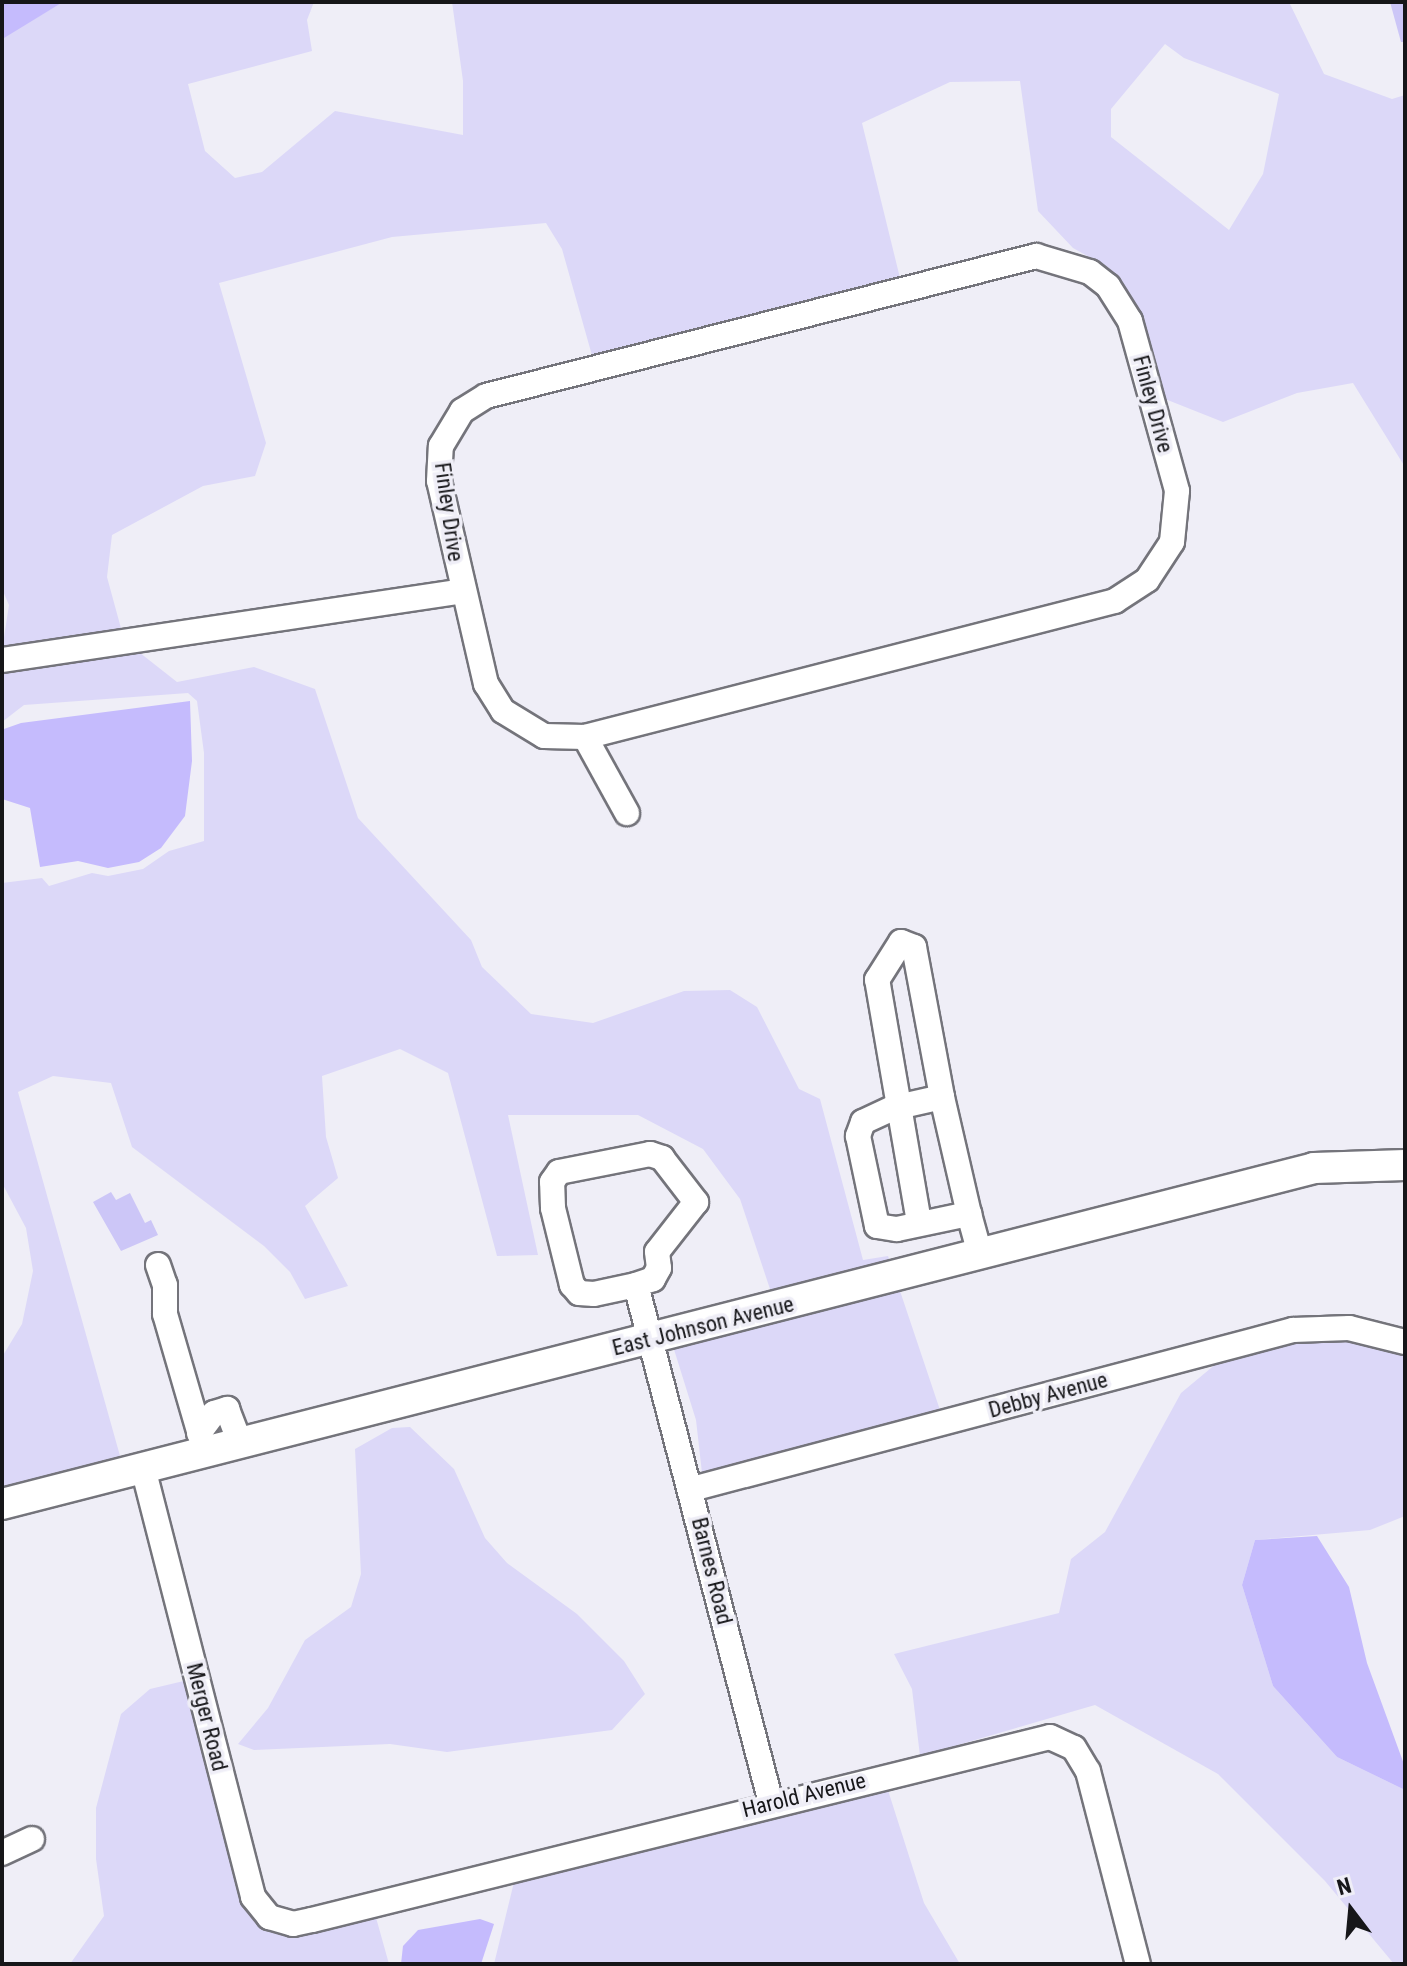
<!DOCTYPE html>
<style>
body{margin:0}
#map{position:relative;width:1407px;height:1966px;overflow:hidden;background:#efeef7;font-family:"Roboto Condensed",sans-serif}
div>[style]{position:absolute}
.green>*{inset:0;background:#dcd8f8}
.water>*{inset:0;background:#c5bbfd}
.building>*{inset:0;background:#ccc6f7}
.roads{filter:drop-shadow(2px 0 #74747b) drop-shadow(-2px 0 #74747b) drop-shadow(0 2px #74747b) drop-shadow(0 -2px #74747b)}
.minor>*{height:24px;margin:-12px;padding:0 12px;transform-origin:12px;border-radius:12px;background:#fff}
.major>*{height:30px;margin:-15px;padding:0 15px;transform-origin:15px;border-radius:15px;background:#fff}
span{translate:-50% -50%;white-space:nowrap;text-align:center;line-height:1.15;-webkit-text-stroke:7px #efeef7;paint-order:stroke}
.street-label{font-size:22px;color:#161619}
.frame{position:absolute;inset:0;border:4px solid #161619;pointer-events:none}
.north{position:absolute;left:1311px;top:1870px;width:80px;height:80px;-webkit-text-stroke:6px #efeef7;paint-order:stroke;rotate:344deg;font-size:22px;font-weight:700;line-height:32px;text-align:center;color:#161619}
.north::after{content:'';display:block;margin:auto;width:28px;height:36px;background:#161619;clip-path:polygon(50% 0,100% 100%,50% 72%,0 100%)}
</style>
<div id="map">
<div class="green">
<i style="clip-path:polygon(evenodd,63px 2px,314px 2px,307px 20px,312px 51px,188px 84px,205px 151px,235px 178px,262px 172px,335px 111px,463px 135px,463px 81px,452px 2px,1289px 2px,1324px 74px,1392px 99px,1405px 95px,1405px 467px,1353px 383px,1297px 393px,1223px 422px,1160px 397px,1123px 291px,1109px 268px,1073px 248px,1038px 211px,1020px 81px,950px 82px,862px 123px,900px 278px,593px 359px,562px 249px,546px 223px,392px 237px,219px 283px,266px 443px,255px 476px,203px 486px,112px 535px,107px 577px,122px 632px,2px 650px,9px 605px,2px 589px,2px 38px,63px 2px,1165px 44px,1184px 58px,1279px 94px,1263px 174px,1229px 230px,1111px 137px,1111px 109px,1165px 44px)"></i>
<i style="clip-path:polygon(135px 649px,177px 682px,254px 667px,315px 689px,358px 818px,471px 940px,482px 967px,531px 1014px,593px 1023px,684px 991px,730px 990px,757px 1007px,799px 1089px,820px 1099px,863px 1260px,888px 1256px,892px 1267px,773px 1298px,740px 1199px,703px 1149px,638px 1115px,508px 1115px,538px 1255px,497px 1256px,448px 1073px,400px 1049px,322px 1076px,326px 1137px,338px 1178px,305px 1206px,348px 1286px,305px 1299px,290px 1272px,264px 1246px,132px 1147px,111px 1083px,53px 1076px,18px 1092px,122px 1463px,2px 1494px,2px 1357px,22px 1324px,33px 1271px,26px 1228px,2px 1183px,2px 883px,42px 878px,49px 886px,92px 873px,108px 876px,143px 869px,169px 851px,204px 841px,204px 753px,197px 701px,188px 693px,24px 705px,2px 722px,2px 669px)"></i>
<i style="clip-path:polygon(898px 1285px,941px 1413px,702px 1473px,696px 1420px,672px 1343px)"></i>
<i style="clip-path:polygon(1349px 1337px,1405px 1352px,1405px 1516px,1370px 1530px,1255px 1540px,1242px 1585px,1273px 1686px,1337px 1757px,1405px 1790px,1405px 1964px,1394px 1964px,1325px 1881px,1218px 1774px,1095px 1705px,920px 1756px,912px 1689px,894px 1654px,1059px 1613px,1071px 1559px,1105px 1532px,1181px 1393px,1223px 1358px,1295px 1339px)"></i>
<i style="clip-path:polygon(410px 1427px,454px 1469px,485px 1538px,507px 1563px,577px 1614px,624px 1661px,645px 1694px,612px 1730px,447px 1752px,390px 1744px,254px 1750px,238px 1744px,268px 1708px,305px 1640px,351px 1607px,361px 1574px,355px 1449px,392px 1428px)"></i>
<i style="clip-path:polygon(188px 1680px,254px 1916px,375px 1914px,389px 1964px,70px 1964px,104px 1916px,96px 1859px,96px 1808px,121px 1714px,150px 1689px)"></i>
<i style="clip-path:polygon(886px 1784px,924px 1903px,960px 1964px,494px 1964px,515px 1878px)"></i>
</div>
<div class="water">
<i style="clip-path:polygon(2px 2px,63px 2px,4px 38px)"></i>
<i style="clip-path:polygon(190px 701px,192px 761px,185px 816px,161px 848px,139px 862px,108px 868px,78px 861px,40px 867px,30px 808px,2px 799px,4px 729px,21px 723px)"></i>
<i style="clip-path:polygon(1317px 1536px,1349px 1587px,1367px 1663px,1405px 1767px,1405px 1790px,1337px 1757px,1273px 1686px,1242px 1585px,1255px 1540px)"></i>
<i style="clip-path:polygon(480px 1919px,494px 1924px,481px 1964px,401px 1964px,403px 1946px,418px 1930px)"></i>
</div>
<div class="building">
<i style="clip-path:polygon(1390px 2px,1405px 2px,1405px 42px,1401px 42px)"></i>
<i style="clip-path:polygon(111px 1192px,116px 1200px,130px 1193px,145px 1223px,151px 1220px,158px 1235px,121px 1251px,93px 1202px)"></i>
</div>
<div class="roads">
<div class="minor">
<i style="left:1036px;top:256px;width:56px;rotate:16.5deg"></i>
<i style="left:1090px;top:272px;width:23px;rotate:38deg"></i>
<i style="left:1108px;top:286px;width:41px;rotate:57.8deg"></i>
<i style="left:1130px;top:321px;width:176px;rotate:74.5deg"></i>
<i style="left:1177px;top:491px;width:51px;rotate:95.6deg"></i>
<i style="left:1172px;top:542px;width:45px;rotate:123.3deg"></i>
<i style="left:1147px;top:580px;width:38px;rotate:147deg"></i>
<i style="left:1115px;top:601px;width:547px;rotate:165.61deg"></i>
<i style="left:585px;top:737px;width:41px;rotate:-178.6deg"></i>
<i style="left:544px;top:736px;width:48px;rotate:-148.6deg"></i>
<i style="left:503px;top:711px;width:32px;rotate:-122deg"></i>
<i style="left:486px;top:684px;width:208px;rotate:-103deg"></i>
<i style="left:439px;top:481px;width:35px;rotate:-87deg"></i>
<i style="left:441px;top:446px;width:41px;rotate:-59deg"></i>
<i style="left:462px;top:411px;width:28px;rotate:-32deg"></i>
<i style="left:486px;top:396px;width:568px;rotate:-14.28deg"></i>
<i style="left:2px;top:660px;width:466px;rotate:-8.5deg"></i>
<i style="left:585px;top:737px;width:87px;rotate:61.1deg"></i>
<i style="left:969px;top:1214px;width:120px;rotate:-103deg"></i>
<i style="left:942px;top:1097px;width:50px;rotate:167.3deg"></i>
<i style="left:893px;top:1108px;width:33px;rotate:155deg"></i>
<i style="left:863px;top:1122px;width:15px;rotate:110deg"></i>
<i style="left:858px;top:1136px;width:92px;rotate:78.1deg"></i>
<i style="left:877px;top:1226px;width:20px;rotate:9deg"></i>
<i style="left:897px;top:1229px;width:74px;rotate:-11.8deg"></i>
<i style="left:969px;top:1214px;width:41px;rotate:74.6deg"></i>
<i style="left:919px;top:1222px;width:246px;rotate:-99.8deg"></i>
<i style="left:877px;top:980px;width:45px;rotate:-57.7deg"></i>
<i style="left:901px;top:942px;width:14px;rotate:21deg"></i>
<i style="left:914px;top:947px;width:153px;rotate:79.4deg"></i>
<i style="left:158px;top:1265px;width:21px;rotate:71deg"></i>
<i style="left:165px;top:1285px;width:29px;rotate:90deg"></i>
<i style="left:165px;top:1314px;width:144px;rotate:73.8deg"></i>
<i style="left:636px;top:1285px;width:43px;rotate:167.9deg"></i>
<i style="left:594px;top:1294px;width:15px;rotate:-176deg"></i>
<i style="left:579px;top:1293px;width:11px;rotate:-131deg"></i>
<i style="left:572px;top:1285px;width:79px;rotate:-103.9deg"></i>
<i style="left:553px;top:1208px;width:26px;rotate:-92deg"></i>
<i style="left:552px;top:1182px;width:12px;rotate:-55deg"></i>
<i style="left:559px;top:1172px;width:93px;rotate:-11.2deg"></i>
<i style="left:650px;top:1154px;width:13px;rotate:18deg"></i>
<i style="left:662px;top:1158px;width:56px;rotate:52.3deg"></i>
<i style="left:696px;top:1202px;width:63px;rotate:128deg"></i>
<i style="left:657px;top:1252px;width:16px;rotate:83deg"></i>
<i style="left:659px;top:1268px;width:13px;rotate:119deg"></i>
<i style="left:653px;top:1279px;width:18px;rotate:161deg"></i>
<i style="left:636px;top:1285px;width:535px;rotate:75.39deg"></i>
<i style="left:199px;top:1433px;width:25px;rotate:-53deg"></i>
<i style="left:214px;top:1413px;width:14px;rotate:-17deg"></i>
<i style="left:227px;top:1409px;width:36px;rotate:69deg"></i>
<i style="left:143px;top:1468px;width:443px;rotate:75.6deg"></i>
<i style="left:253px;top:1897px;width:26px;rotate:51deg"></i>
<i style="left:269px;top:1917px;width:25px;rotate:16deg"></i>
<i style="left:293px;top:1924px;width:19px;rotate:-12deg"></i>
<i style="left:312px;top:1920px;width:760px;rotate:-13.93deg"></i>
<i style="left:1050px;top:1737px;width:26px;rotate:25deg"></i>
<i style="left:1074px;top:1748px;width:27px;rotate:59deg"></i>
<i style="left:1088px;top:1771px;width:199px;rotate:75.5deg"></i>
<i style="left:692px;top:1489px;width:622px;rotate:-14.82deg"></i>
<i style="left:1293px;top:1330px;width:56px;rotate:-2deg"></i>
<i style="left:1349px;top:1328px;width:58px;rotate:14deg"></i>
<i style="left:2px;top:1853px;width:33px;rotate:-25deg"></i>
</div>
<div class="major">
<i style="left:2px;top:1504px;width:1354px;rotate:-14.36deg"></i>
<i style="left:1314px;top:1168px;width:91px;rotate:-1.9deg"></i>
</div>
</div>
<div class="street-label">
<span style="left:1153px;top:404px;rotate:75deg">Finley Drive</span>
<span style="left:449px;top:512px;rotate:82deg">Finley Drive</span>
<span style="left:703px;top:1326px;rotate:-14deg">East Johnson Avenue</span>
<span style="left:1048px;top:1395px;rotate:-15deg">Debby Avenue</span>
<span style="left:712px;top:1571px;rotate:76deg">Barnes Road</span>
<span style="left:207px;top:1717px;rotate:76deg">Merger Road</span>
<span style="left:804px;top:1795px;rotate:-14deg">Harold Avenue</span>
</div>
<div class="frame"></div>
<div class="north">N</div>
</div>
